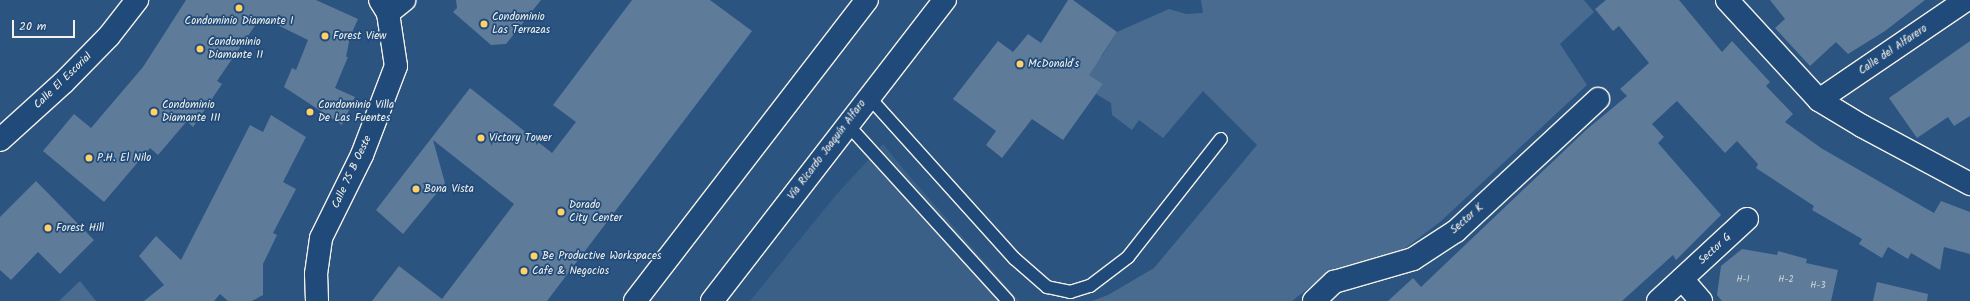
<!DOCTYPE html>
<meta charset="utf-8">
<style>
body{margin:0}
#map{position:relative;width:1970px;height:301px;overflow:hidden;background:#2c5481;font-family:Kalam,sans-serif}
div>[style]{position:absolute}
.built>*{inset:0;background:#3b6088}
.green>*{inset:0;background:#496b90}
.building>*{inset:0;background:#5e7b9a}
.roads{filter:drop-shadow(1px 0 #f4f1e8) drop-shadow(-1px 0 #f4f1e8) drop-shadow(0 1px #f4f1e8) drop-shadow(0 -1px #f4f1e8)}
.service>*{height:12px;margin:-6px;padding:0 6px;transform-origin:6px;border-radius:6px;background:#1f4a7a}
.minor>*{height:22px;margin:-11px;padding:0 11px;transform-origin:11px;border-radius:11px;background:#1f4a7a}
.primary>*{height:22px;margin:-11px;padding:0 11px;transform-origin:11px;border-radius:11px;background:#1f4a7a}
.dots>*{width:11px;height:11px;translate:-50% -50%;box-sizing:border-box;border:2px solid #1f4a7a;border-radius:50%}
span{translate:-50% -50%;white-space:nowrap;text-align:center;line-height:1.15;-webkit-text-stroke:3.5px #1f4a7a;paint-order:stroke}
.number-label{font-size:9px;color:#ced4d4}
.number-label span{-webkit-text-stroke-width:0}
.poi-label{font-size:11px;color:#f4f1e8}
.left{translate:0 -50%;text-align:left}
.street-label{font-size:11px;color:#f4f1e8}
.scale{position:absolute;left:12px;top:20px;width:63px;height:18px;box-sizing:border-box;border:2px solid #f4f1e8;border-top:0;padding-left:5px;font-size:12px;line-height:14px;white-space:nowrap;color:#f4f1e8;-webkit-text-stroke:3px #1f4a7a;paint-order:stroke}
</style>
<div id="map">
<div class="built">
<i style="clip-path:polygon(883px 144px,904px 170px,1019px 301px,750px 301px,836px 195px)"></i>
</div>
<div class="green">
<i style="clip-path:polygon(1201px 0,1584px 0,1594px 12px,1560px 44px,1587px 85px,1440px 222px,1404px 249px,1330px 271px,1292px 301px,1092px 301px,1108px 295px,1154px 268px,1257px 145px,1203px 91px,1163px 138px,1139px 120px,1132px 130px,1112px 115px,1111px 103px,1096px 94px,1103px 84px,1079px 69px,1102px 56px,1117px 32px,1169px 9px,1186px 14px,1203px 13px)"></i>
<i style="clip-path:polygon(80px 281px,96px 301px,59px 301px)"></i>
</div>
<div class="building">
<i style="clip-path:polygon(186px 0,316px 0,358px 19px,350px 37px,346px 57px,348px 57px,335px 88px,355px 97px,342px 125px,284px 87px,292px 68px,296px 70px,308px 40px,261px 17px,217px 81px,222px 84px,193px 127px,187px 121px,158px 155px,150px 148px,104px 202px,43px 151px,74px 114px,91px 128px,143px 67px)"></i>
<i style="clip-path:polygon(456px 0,541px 0,506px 44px,491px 45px,453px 12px,457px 8px)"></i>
<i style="clip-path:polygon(632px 0,710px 0,752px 31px,547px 301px,372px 301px,399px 266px,442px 299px,514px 204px,433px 140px,445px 183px,403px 234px,376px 210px,470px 88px,552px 153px,576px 122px,553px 105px)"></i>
<i style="clip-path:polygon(1068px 0,1073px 0,1117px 32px,1089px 75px,1103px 84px,1063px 140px,1032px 119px,1002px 158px,986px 145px,996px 131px,953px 99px,998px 41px,1013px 52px,1028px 34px,1041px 43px)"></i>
<i style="clip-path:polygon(1606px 0,1679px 0,1722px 52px,1732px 41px,1770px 82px,1766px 86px,1793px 114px,1785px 122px,1821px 148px,1934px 213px,1941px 201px,1970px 212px,1970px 254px,1944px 247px,1940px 270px,1911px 253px,1908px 259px,1888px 247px,1882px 258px,1859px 244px,1862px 239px,1812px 210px,1814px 206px,1756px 168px,1758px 164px,1737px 141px,1725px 153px,1677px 101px,1652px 124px,1664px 137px,1658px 143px,1721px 215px,1676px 260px,1673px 255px,1622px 301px,1388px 301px,1413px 278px,1421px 287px,1586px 130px,1627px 96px,1620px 89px,1649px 63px,1619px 26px,1613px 31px,1595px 9px)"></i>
<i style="clip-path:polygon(1770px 0,1925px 0,1885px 31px,1848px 54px,1836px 42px,1810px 66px,1775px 28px,1785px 19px)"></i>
<i style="clip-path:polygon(1970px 41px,1970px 116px,1954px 126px,1948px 117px,1917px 138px,1889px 98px)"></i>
<i style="clip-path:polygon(271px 115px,306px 137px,283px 182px,296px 189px,273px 233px,277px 235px,263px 264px,263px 295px,252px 301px,228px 301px,220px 294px,214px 301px,144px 301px,164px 285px,139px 256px,156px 236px,181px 260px,250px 125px,263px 132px)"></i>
<i style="clip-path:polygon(36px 181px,94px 240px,60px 274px,38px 252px,11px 280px,0 270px,0 217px)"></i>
<i style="clip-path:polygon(1742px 249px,1777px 255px,1778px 251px,1807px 259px,1806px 263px,1838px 270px,1831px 301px,1722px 301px,1717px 295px,1721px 266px)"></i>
<i style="clip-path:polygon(1877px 282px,1928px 294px,1927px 301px,1873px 301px)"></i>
</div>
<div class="roads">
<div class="service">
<i style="left:868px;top:96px;width:219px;rotate:48deg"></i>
<i style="left:1015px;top:259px;width:43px;rotate:41.2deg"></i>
<i style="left:1047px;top:287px;width:24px;rotate:12deg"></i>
<i style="left:1070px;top:292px;width:21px;rotate:-17deg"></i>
<i style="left:1090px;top:286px;width:48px;rotate:-37.3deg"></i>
<i style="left:1128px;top:257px;width:150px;rotate:-51.8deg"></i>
<i style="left:847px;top:124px;width:239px;rotate:47.7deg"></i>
</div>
<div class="minor">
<i style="left:1727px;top:0;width:136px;rotate:47.4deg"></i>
<i style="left:1819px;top:100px;width:50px;rotate:31.2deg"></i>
<i style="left:1862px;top:126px;width:123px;rotate:28.2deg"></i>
<i style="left:388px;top:13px;width:21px;rotate:-39deg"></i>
<i style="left:1819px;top:100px;width:178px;rotate:-34.2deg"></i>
<i style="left:0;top:140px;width:86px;rotate:-42.2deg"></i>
<i style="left:64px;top:82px;width:64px;rotate:-45.6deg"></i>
<i style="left:109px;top:36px;width:46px;rotate:-52.1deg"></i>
<i style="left:1682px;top:279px;width:29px;rotate:49deg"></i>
<i style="left:317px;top:301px;width:27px;rotate:-92deg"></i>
<i style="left:316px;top:274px;width:36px;rotate:-82deg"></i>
<i style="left:321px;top:238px;width:93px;rotate:-63.7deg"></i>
<i style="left:362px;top:155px;width:95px;rotate:-69.1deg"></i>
<i style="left:396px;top:66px;width:54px;rotate:-98.6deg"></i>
<i style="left:388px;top:13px;width:15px;rotate:-122deg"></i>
<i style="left:1314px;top:301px;width:28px;rotate:-44deg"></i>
<i style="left:1334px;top:282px;width:82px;rotate:-16.2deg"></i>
<i style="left:1413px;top:259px;width:51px;rotate:-33.1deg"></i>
<i style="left:1456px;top:231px;width:194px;rotate:-42.9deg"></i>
<i style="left:1658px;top:301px;width:121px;rotate:-42.7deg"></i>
</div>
<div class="primary">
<i style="left:635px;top:301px;width:380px;rotate:-52.4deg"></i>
<i style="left:712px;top:301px;width:381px;rotate:-52.3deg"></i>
</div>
</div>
<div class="dots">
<i style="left:239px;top:8px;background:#ffd166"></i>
<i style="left:484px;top:24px;background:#ffd166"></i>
<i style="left:325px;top:36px;background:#ffd166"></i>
<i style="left:200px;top:49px;background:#ffd166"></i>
<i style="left:1020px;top:64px;background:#ffd166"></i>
<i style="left:154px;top:112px;background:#ffd166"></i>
<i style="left:310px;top:112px;background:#ffd166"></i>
<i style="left:481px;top:138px;background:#ffd166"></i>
<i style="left:89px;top:158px;background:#ffd166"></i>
<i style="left:416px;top:189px;background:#ffd166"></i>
<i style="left:561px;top:212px;background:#ffd166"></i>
<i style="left:48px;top:228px;background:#ffd166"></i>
<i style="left:534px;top:256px;background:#ffd166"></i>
<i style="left:524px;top:271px;background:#ffd166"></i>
</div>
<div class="number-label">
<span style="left:1743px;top:280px">H-1</span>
<span style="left:1786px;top:280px">H-2</span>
<span style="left:1818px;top:286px">H-3</span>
</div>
<div class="poi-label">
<span class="left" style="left:492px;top:24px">Condominio<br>Las Terrazas</span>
<span style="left:239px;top:21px">Condominio Diamante I</span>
<span class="left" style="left:333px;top:36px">Forest View</span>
<span class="left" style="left:208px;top:49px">Condominio<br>Diamante II</span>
<span class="left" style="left:1028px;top:64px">McDonald's</span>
<span class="left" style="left:162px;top:112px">Condominio<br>Diamante III</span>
<span class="left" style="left:318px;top:112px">Condominio Villa<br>De Las Fuentes</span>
<span class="left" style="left:489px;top:138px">Victory Tower</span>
<span class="left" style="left:97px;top:158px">P.H. El Nilo</span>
<span class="left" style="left:424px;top:189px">Bona Vista</span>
<span class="left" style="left:569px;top:212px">Dorado<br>City Center</span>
<span class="left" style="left:56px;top:228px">Forest Hill</span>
<span class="left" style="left:542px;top:256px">Be Productive Workspaces</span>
<span class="left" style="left:532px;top:271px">Cafe &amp; Negocios</span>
</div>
<div class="street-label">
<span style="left:1893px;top:50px;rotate:-34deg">Calle del Alfarero</span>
<span style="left:63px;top:81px;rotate:-44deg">Calle El Escorial</span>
<span style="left:827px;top:150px;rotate:-53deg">Vía Ricardo Joaquín Alfaro</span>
<span style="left:352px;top:172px;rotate:-65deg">Calle 75 B Oeste</span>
<span style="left:1467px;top:219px;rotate:-41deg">Sector K</span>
<span style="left:1715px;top:249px;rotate:-43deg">Sector G</span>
</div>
<div class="scale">20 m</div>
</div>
